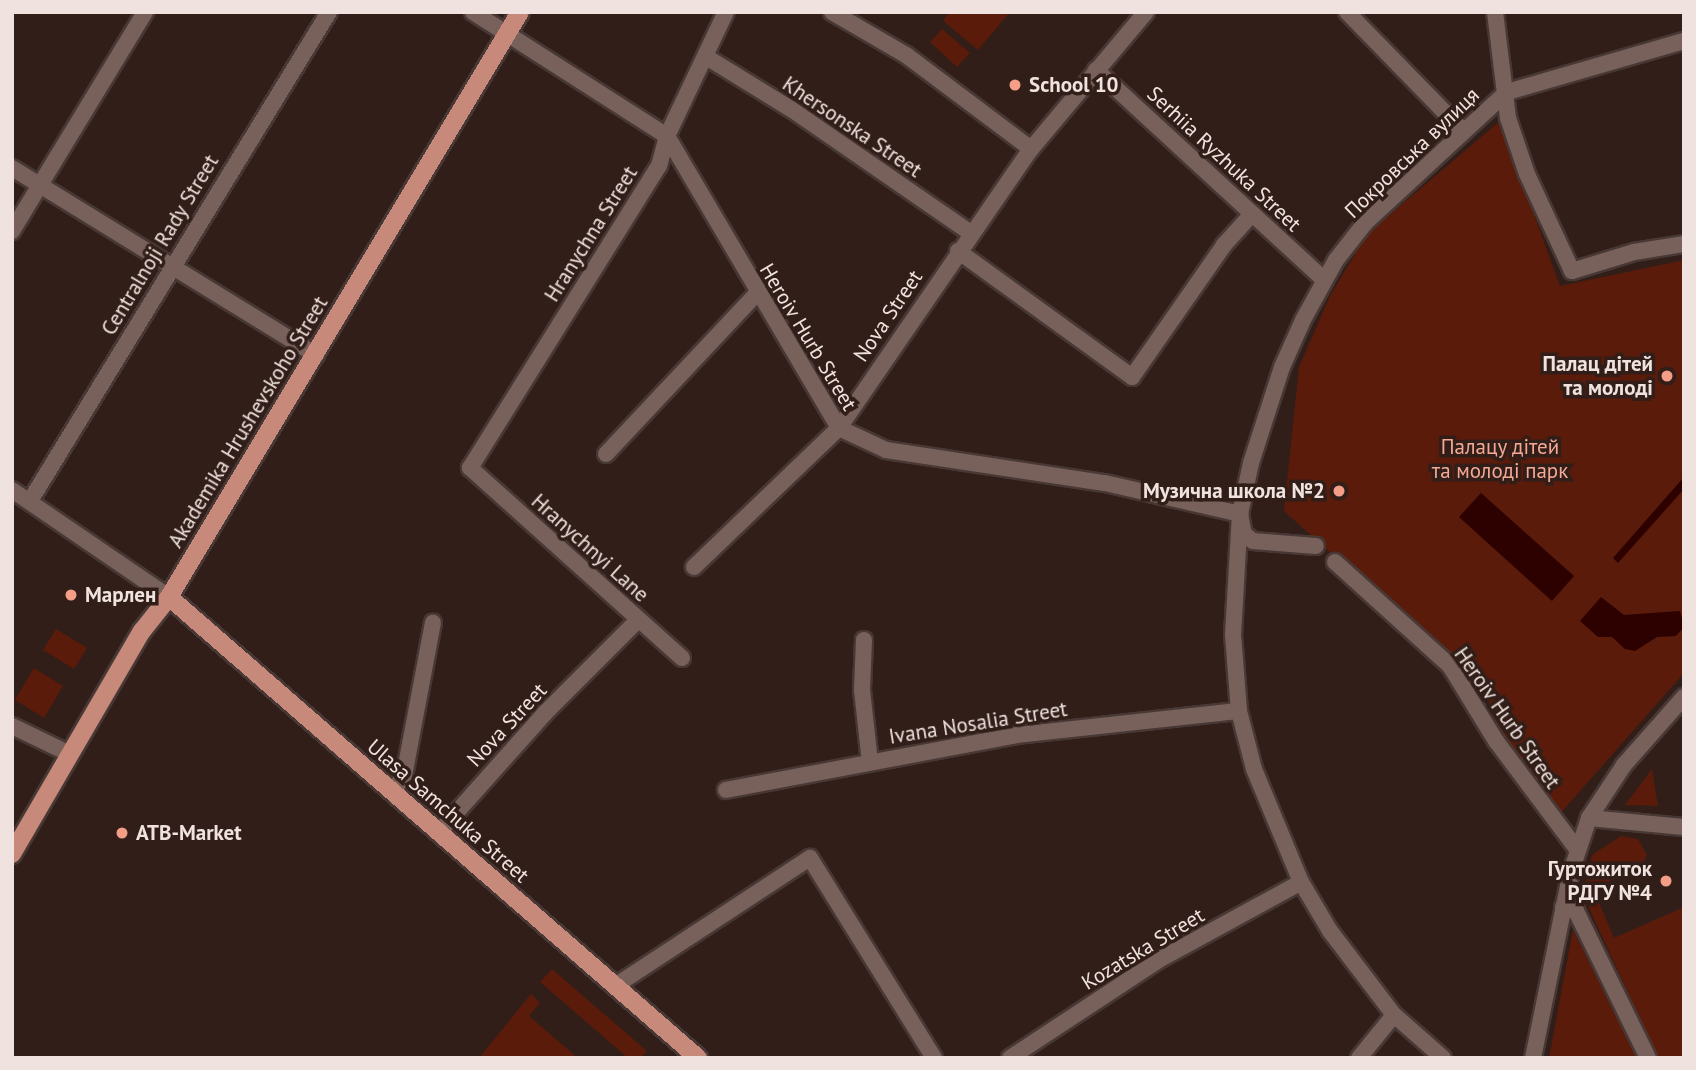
<!DOCTYPE html>
<meta charset="utf-8">
<style>
body{margin:0}
#map{position:relative;width:1696px;height:1070px;overflow:hidden;background:#311e19;font-family:"PT Sans",sans-serif}
div>[style]{position:absolute}
.green>*{inset:0;background:#5a1b0a}
.water>*{inset:0;background:#2c0100}
.roads{filter:drop-shadow(2px 0 #483835) drop-shadow(-2px 0 #483835) drop-shadow(0 2px #483835) drop-shadow(0 -2px #483835)}
.minor>*{height:16px;margin:-8px;padding:0 8px;transform-origin:8px;border-radius:8px;background:#78615b}
.major>*{height:18px;margin:-9px;padding:0 9px;transform-origin:9px;border-radius:9px;background:#c78979}
.dots>*{width:19px;height:19px;translate:-50% -50%;box-sizing:border-box;border:4px solid #311e19;border-radius:50%}
span{translate:-50% -50%;white-space:nowrap;text-align:center;line-height:1.15;-webkit-text-stroke:7px #311e19;paint-order:stroke}
.poi-label{font-size:21px;color:#f0e3df;font-weight:700}
.left{translate:0 -50%;text-align:left}
.right{translate:-100% -50%;text-align:right}
.street-label{font-size:21px;color:#f0e3df}
.park-label{font-size:21px;color:#f5a995}
.frame{position:absolute;inset:0;border:14px solid #f0e3df;pointer-events:none}
</style>
<div id="map">
<div class="green">
<i style="clip-path:polygon(949px 12px,1010px 12px,978px 50px,943px 21px)"></i>
<i style="clip-path:polygon(942px 29px,970px 53px,957px 67px,930px 42px)"></i>
<i style="clip-path:polygon(1500px 121px,1560px 286px,1684px 260px,1684px 673px,1558px 816px,1499px 736px,1477px 661px,1461px 670px,1284px 511px,1299px 367px,1330px 296px,1367px 234px)"></i>
<i style="clip-path:polygon(56px 629px,87px 648px,74px 669px,43px 650px)"></i>
<i style="clip-path:polygon(34px 668px,63px 686px,44px 718px,15px 700px)"></i>
<i style="clip-path:polygon(1652px 769px,1658px 806px,1625px 805px)"></i>
<i style="clip-path:polygon(1621px 836px,1638px 839px,1647px 855px,1643px 863px,1601px 886px,1600px 905px,1614px 938px,1684px 907px,1684px 1055px,1677px 1058px,1658px 1058px,1583px 895px,1592px 855px)"></i>
<i style="clip-path:polygon(1573px 930px,1637px 1058px,1549px 1058px)"></i>
<i style="clip-path:polygon(552px 969px,647px 1051px,641px 1058px,628px 1058px,540px 982px)"></i>
<i style="clip-path:polygon(531px 994px,540px 1003px,529px 1016px,578px 1058px,479px 1058px)"></i>
</div>
<div class="water">
<i style="clip-path:polygon(1684px 477px,1684px 489px,1618px 563px,1613px 558px)"></i>
<i style="clip-path:polygon(1481px 493px,1574px 576px,1552px 601px,1459px 517px)"></i>
<i style="clip-path:polygon(1601px 597px,1624px 615px,1680px 611px,1684px 627px,1676px 636px,1657px 637px,1635px 651px,1625px 649px,1612px 637px,1598px 637px,1580px 621px)"></i>
</div>
<div class="roads">
<div class="minor">
<i style="left:473px;top:12px;width:230px;rotate:32.6deg"></i>
<i style="left:667px;top:136px;width:339px;rotate:59.5deg"></i>
<i style="left:839px;top:428px;width:52px;rotate:25.1deg"></i>
<i style="left:886px;top:450px;width:221px;rotate:8.6deg"></i>
<i style="left:1105px;top:483px;width:139px;rotate:12.9deg"></i>
<i style="left:1240px;top:514px;width:20px;rotate:79deg"></i>
<i style="left:1244px;top:534px;width:11px;rotate:38deg"></i>
<i style="left:1253px;top:541px;width:63px;rotate:4.5deg"></i>
<i style="left:832px;top:12px;width:86px;rotate:30.2deg"></i>
<i style="left:906px;top:55px;width:156px;rotate:36.9deg"></i>
<i style="left:1347px;top:12px;width:166px;rotate:45.7deg"></i>
<i style="left:1495px;top:12px;width:107px;rotate:83deg"></i>
<i style="left:1508px;top:118px;width:59px;rotate:71.3deg"></i>
<i style="left:1527px;top:174px;width:107px;rotate:65.1deg"></i>
<i style="left:1572px;top:271px;width:65px;rotate:-17deg"></i>
<i style="left:1634px;top:252px;width:51px;rotate:-9.1deg"></i>
<i style="left:708px;top:58px;width:97px;rotate:31.6deg"></i>
<i style="left:791px;top:109px;width:219px;rotate:34.6deg"></i>
<i style="left:1096px;top:70px;width:310px;rotate:42.6deg"></i>
<i style="left:12px;top:168px;width:357px;rotate:31.6deg"></i>
<i style="left:12px;top:231px;width:256px;rotate:-58.7deg"></i>
<i style="left:958px;top:251px;width:215px;rotate:35.9deg"></i>
<i style="left:1132px;top:377px;width:161px;rotate:-55.1deg"></i>
<i style="left:1224px;top:245px;width:42px;rotate:-47.9deg"></i>
<i style="left:606px;top:454px;width:221px;rotate:-46.8deg"></i>
<i style="left:12px;top:490px;width:190px;rotate:34.3deg"></i>
<i style="left:30px;top:501px;width:573px;rotate:-58.56deg"></i>
<i style="left:1335px;top:562px;width:155px;rotate:42.1deg"></i>
<i style="left:1450px;top:666px;width:88px;rotate:58.5deg"></i>
<i style="left:1496px;top:741px;width:134px;rotate:53.2deg"></i>
<i style="left:694px;top:567px;width:201px;rotate:-43.8deg"></i>
<i style="left:839px;top:428px;width:339px;rotate:-55.5deg"></i>
<i style="left:1031px;top:149px;width:179px;rotate:-50deg"></i>
<i style="left:864px;top:640px;width:50px;rotate:92.3deg"></i>
<i style="left:862px;top:690px;width:72px;rotate:83.7deg"></i>
<i style="left:682px;top:658px;width:285px;rotate:-138.1deg"></i>
<i style="left:470px;top:468px;width:356px;rotate:-58deg"></i>
<i style="left:659px;top:166px;width:31px;rotate:-75deg"></i>
<i style="left:667px;top:136px;width:137px;rotate:-64.6deg"></i>
<i style="left:12px;top:726px;width:64px;rotate:25.8deg"></i>
<i style="left:726px;top:790px;width:296px;rotate:-10.7deg"></i>
<i style="left:1017px;top:735px;width:223px;rotate:-6.2deg"></i>
<i style="left:392px;top:792px;width:20px;rotate:-53deg"></i>
<i style="left:404px;top:776px;width:156px;rotate:-79.3deg"></i>
<i style="left:1589px;top:818px;width:95px;rotate:5.4deg"></i>
<i style="left:439px;top:832px;width:159px;rotate:-48.3deg"></i>
<i style="left:545px;top:713px;width:132px;rotate:-45deg"></i>
<i style="left:1563px;top:907px;width:14px;rotate:17deg"></i>
<i style="left:1576px;top:911px;width:164px;rotate:63.9deg"></i>
<i style="left:615px;top:986px;width:233px;rotate:-33.3deg"></i>
<i style="left:810px;top:858px;width:235px;rotate:58.2deg"></i>
<i style="left:1010px;top:1058px;width:176px;rotate:-33.4deg"></i>
<i style="left:1157px;top:961px;width:164px;rotate:-28.7deg"></i>
<i style="left:1359px;top:1058px;width:55px;rotate:-50.9deg"></i>
<i style="left:1443px;top:1058px;width:65px;rotate:-138.7deg"></i>
<i style="left:1394px;top:1015px;width:106px;rotate:-127.3deg"></i>
<i style="left:1330px;top:931px;width:57px;rotate:-120.6deg"></i>
<i style="left:1301px;top:882px;width:122px;rotate:-112.6deg"></i>
<i style="left:1254px;top:769px;width:60px;rotate:-104.5deg"></i>
<i style="left:1239px;top:711px;width:76px;rotate:-94.5deg"></i>
<i style="left:1233px;top:635px;width:121px;rotate:-86.7deg"></i>
<i style="left:1240px;top:514px;width:52px;rotate:-77.8deg"></i>
<i style="left:1251px;top:463px;width:101px;rotate:-72.1deg"></i>
<i style="left:1282px;top:367px;width:51px;rotate:-65.9deg"></i>
<i style="left:1303px;top:320px;width:68px;rotate:-61.2deg"></i>
<i style="left:1336px;top:260px;width:47px;rotate:-51.9deg"></i>
<i style="left:1365px;top:223px;width:193px;rotate:-42.7deg"></i>
<i style="left:1507px;top:92px;width:184px;rotate:-16.1deg"></i>
<i style="left:1533px;top:1058px;width:190px;rotate:-78.5deg"></i>
<i style="left:1571px;top:872px;width:57px;rotate:-71.6deg"></i>
<i style="left:1589px;top:818px;width:64px;rotate:-56.6deg"></i>
<i style="left:1624px;top:765px;width:91px;rotate:-48.6deg"></i>
</div>
<div class="major">
<i style="left:169px;top:597px;width:702px;rotate:41.07deg"></i>
<i style="left:12px;top:854px;width:258px;rotate:-59.8deg"></i>
<i style="left:142px;top:631px;width:43px;rotate:-51.5deg"></i>
<i style="left:169px;top:597px;width:682px;rotate:-59.04deg"></i>
</div>
</div>
<div class="dots">
<i style="left:1015px;top:85px;background:#f49e88"></i>
<i style="left:1667px;top:376px;background:#f49e88"></i>
<i style="left:1339px;top:491px;background:#f49e88"></i>
<i style="left:71px;top:595px;background:#f49e88"></i>
<i style="left:122px;top:833px;background:#f49e88"></i>
<i style="left:1666px;top:881px;background:#f49e88"></i>
</div>
<div class="poi-label">
<span class="left" style="left:1029px;top:85px">School 10</span>
<span class="right" style="left:1653px;top:376px">Палац дітей<br>та молоді</span>
<span class="right" style="left:1325px;top:491px">Музична школа №2</span>
<span class="left" style="left:85px;top:595px">Марлен</span>
<span class="left" style="left:136px;top:833px">ATB-Market</span>
<span class="right" style="left:1652px;top:881px">Гуртожиток<br>РДГУ №4</span>
</div>
<div class="street-label">
<span style="left:852px;top:127px;rotate:34deg">Khersonska Street</span>
<span style="left:1412px;top:153px;rotate:-44deg">Покровська вулиця</span>
<span style="left:1224px;top:159px;rotate:43deg">Serhiia Ryzhuka Street</span>
<span style="left:591px;top:234px;rotate:-58deg">Hranychna Street</span>
<span style="left:160px;top:245px;rotate:-59deg">Centralnoji Rady Street</span>
<span style="left:888px;top:316px;rotate:-56deg">Nova Street</span>
<span style="left:808px;top:337px;rotate:59deg">Heroiv Hurb Street</span>
<span style="left:248px;top:422px;rotate:-59deg">Akademika Hrushevskoho Street</span>
<span style="left:590px;top:548px;rotate:42deg">Hranychnyi Lane</span>
<span style="left:1507px;top:718px;rotate:55deg">Heroiv Hurb Street</span>
<span style="left:978px;top:723px;rotate:-9deg">Ivana Nosalia Street</span>
<span style="left:507px;top:725px;rotate:-47deg">Nova Street</span>
<span style="left:448px;top:811px;rotate:41deg">Ulasa Samchuka Street</span>
<span style="left:1143px;top:949px;rotate:-31deg">Kozatska Street</span>
</div>
<div class="park-label">
<span style="left:1500px;top:459px">Палацу дітей<br>та молоді парк</span>
</div>
<div class="frame"></div>
</div>
